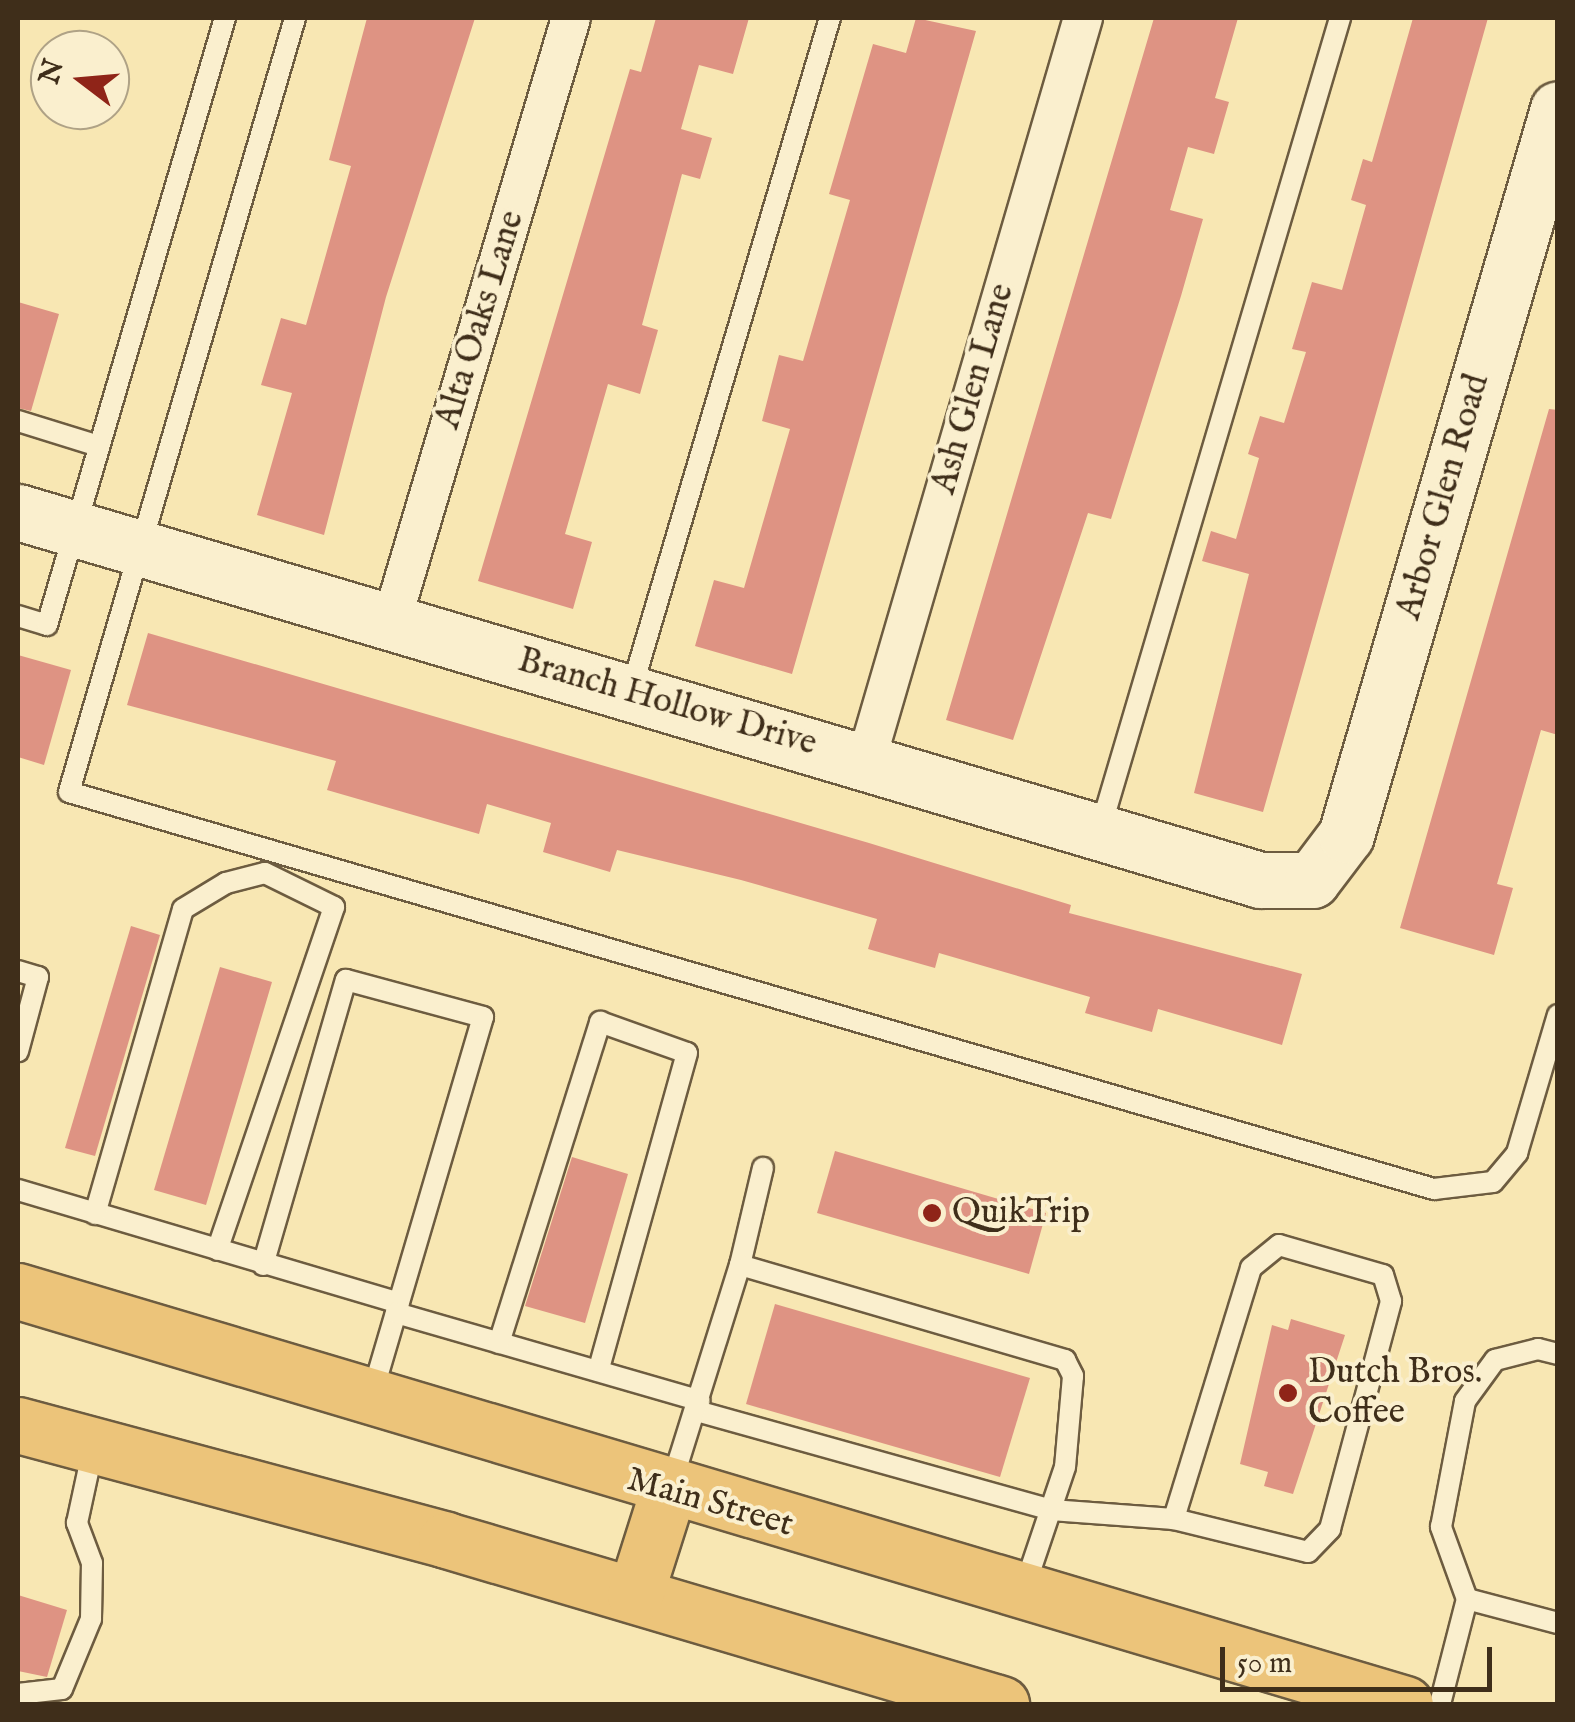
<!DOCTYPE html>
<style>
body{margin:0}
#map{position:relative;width:1575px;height:1722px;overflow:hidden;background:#f8e7b3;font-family:"IM FELL English",serif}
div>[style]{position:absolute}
.building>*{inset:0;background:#de9383}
.roads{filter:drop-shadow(2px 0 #6d5c40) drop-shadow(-2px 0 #6d5c40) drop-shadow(0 2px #6d5c40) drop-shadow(0 -2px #6d5c40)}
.lane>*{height:20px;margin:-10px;padding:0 10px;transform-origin:10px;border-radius:10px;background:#faefce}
.street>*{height:38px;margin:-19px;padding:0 19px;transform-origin:19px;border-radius:19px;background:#faefce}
.secondary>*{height:55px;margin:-27.5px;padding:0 27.5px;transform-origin:27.5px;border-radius:27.5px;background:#faefce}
.primary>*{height:55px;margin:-27.5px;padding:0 27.5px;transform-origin:27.5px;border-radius:27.5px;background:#ecc47a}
.dots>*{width:28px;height:28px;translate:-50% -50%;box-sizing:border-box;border:5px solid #faefce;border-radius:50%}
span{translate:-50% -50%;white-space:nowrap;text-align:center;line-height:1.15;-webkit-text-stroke:8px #faefce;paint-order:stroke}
.street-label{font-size:35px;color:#3f2e1a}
.poi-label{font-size:35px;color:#3f2e1a}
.left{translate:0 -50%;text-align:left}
.frame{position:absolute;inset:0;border:20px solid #3f2e1a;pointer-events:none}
.north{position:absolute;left:30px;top:30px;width:100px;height:100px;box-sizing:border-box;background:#faefce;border:2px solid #afa286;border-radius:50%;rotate:286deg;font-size:28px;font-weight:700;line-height:40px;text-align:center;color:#3f2e1a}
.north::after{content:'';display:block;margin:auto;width:35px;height:45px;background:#8f2418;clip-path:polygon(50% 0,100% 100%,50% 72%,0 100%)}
.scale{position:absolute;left:1220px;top:1647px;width:272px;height:45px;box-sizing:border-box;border:5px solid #3f2e1a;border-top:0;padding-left:12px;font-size:30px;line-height:35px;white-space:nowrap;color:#3f2e1a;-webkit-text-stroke:8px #faefce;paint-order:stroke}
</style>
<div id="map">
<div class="building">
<i style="clip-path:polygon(367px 18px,475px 18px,386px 297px,324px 535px,257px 515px,292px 393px,261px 385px,281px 318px,306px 325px,351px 166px,329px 160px)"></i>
<i style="clip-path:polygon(656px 18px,749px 18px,733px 74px,699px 65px,681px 129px,712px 138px,700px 179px,682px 174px,642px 325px,658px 330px,640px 394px,608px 384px,565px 534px,592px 542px,573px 609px,478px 581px,630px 69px,641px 72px)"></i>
<i style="clip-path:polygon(916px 18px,976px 31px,792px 674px,695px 646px,714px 580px,744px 588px,790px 429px,762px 421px,779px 355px,803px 361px,850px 200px,829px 194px,873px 44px,906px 53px)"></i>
<i style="clip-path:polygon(1154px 18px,1238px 18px,1215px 98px,1229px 102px,1214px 154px,1188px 147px,1170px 210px,1203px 219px,1181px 296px,1111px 519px,1088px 513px,1013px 740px,946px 720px)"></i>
<i style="clip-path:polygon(1413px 18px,1488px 18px,1263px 812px,1194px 793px,1249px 574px,1202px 561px,1211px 531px,1236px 539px,1259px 458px,1248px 454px,1260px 416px,1284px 423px,1306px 352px,1292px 349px,1312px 282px,1342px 290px,1366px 205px,1351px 200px,1363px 159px,1372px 162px)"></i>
<i style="clip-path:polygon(18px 302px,59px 314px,31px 411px,18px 408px)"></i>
<i style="clip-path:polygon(1549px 409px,1558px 410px,1558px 735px,1541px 730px,1497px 884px,1513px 888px,1494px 955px,1400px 928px)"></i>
<i style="clip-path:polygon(148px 633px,869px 843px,1071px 905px,1069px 913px,1302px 974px,1282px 1045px,1158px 1009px,1152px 1032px,1085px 1013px,1090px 997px,939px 953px,935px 968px,868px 949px,877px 919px,741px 880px,617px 850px,610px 872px,543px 852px,551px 823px,487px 804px,479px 834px,327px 790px,336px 761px,127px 705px)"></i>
<i style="clip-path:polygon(18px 655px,71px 670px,44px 765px,18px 757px)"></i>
<i style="clip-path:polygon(131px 926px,160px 935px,95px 1156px,65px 1148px)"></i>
<i style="clip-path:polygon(220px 967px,272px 982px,206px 1205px,154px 1190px)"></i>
<i style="clip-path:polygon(835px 1151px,1046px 1213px,1029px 1274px,817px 1213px)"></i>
<i style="clip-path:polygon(572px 1157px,628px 1174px,585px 1323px,525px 1306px)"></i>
<i style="clip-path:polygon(775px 1304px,1030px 1378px,1000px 1477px,746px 1404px)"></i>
<i style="clip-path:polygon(1291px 1319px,1345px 1335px,1293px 1494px,1264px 1486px,1268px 1472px,1240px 1464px,1272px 1325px,1288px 1330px)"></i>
<i style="clip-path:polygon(18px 1595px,67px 1610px,47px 1677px,18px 1671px)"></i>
</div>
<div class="roads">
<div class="lane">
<i style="left:295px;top:18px;width:806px;rotate:106.28deg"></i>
<i style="left:69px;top:792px;width:1422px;rotate:16.22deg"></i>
<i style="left:1434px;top:1189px;width:59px;rotate:-6.8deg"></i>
<i style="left:1493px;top:1182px;width:38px;rotate:-50deg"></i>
<i style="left:1517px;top:1153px;width:144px;rotate:-73.5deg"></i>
<i style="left:18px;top:421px;width:85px;rotate:17.2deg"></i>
<i style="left:18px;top:616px;width:30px;rotate:17deg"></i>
<i style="left:47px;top:625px;width:633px;rotate:-73.66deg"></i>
<i style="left:631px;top:691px;width:702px;rotate:-73.53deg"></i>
<i style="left:1100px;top:830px;width:847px;rotate:-73.53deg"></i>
<i style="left:18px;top:971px;width:21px;rotate:17deg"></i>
<i style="left:38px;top:977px;width:77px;rotate:105.1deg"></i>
<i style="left:18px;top:1190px;width:397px;rotate:16.5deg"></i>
<i style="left:95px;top:1214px;width:317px;rotate:-73.9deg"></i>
<i style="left:183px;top:909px;width:50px;rotate:-31.2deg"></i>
<i style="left:226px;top:883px;width:40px;rotate:-14.4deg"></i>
<i style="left:265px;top:873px;width:77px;rotate:26.2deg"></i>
<i style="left:334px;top:907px;width:362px;rotate:108.8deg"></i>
<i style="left:263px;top:1265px;width:297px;rotate:-73.8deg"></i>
<i style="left:346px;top:980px;width:142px;rotate:15.1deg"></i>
<i style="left:483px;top:1017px;width:392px;rotate:106.4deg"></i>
<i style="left:740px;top:1265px;width:100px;rotate:-76.7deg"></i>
<i style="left:396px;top:1313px;width:316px;rotate:16.1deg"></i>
<i style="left:499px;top:1343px;width:337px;rotate:-72.5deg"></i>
<i style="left:600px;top:1022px;width:92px;rotate:19.6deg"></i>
<i style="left:687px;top:1053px;width:330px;rotate:105.6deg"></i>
<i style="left:697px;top:1411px;width:368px;rotate:15.6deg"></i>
<i style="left:1051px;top:1510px;width:123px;rotate:4.2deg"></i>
<i style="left:1174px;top:1519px;width:138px;rotate:13.8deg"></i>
<i style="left:1308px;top:1552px;width:32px;rotate:-46deg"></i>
<i style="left:1330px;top:1529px;width:236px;rotate:-75deg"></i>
<i style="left:1391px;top:1301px;width:27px;rotate:-107deg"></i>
<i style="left:1383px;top:1275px;width:108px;rotate:-163.9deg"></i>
<i style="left:1279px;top:1245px;width:36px;rotate:141deg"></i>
<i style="left:1251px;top:1268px;width:263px;rotate:107.1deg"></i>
<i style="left:671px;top:1485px;width:231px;rotate:-72.6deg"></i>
<i style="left:740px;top:1265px;width:339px;rotate:16.3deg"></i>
<i style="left:1065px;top:1360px;width:18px;rotate:63deg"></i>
<i style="left:1073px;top:1376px;width:91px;rotate:95deg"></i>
<i style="left:1065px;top:1467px;width:129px;rotate:108.6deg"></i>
<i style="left:1467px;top:1599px;width:77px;rotate:-109.9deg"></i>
<i style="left:1441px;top:1527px;width:128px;rotate:-79.2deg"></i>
<i style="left:1465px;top:1401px;width:51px;rotate:-53.8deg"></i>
<i style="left:1495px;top:1360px;width:44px;rotate:-14.3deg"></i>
<i style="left:1538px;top:1349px;width:21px;rotate:14deg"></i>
<i style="left:18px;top:1694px;width:44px;rotate:-6.5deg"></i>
<i style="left:62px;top:1689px;width:76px;rotate:-67.5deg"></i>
<i style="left:91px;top:1619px;width:56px;rotate:-89deg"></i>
<i style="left:92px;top:1563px;width:43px;rotate:-110.6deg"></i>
<i style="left:77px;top:1523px;width:76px;rotate:-77.8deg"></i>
<i style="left:1440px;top:1704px;width:108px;rotate:-75.6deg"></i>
<i style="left:1467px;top:1599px;width:94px;rotate:14.8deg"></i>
</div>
<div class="street">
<i style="left:391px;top:623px;width:631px;rotate:-73.43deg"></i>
<i style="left:866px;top:761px;width:774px;rotate:-73.72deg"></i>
</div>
<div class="secondary">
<i style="left:18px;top:512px;width:1295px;rotate:16.5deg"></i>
<i style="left:1260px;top:880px;width:52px"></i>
<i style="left:1312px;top:880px;width:56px;rotate:-52.9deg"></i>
<i style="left:1346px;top:835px;width:756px;rotate:-73.72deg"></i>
</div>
<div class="primary">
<i style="left:18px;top:1291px;width:1447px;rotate:16.58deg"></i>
<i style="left:18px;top:1425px;width:443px;rotate:15deg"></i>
<i style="left:446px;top:1540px;width:579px;rotate:16.46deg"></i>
<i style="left:635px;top:1595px;width:109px;rotate:-72.4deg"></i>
</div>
</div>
<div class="dots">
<i style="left:932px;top:1213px;background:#8f2418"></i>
<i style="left:1288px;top:1393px;background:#8f2418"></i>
</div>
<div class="street-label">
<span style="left:481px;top:320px;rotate:-73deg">Alta Oaks Lane</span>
<span style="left:974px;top:389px;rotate:-74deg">Ash Glen Lane</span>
<span style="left:1444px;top:497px;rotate:-74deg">Arbor Glen Road</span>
<span style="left:667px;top:703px;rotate:16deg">Branch Hollow Drive</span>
<span style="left:710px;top:1503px;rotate:16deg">Main Street</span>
</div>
<div class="poi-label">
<span class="left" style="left:952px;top:1213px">QuikTrip</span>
<span class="left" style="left:1308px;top:1393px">Dutch Bros.<br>Coffee</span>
</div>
<div class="frame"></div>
<div class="north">N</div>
<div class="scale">50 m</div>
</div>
